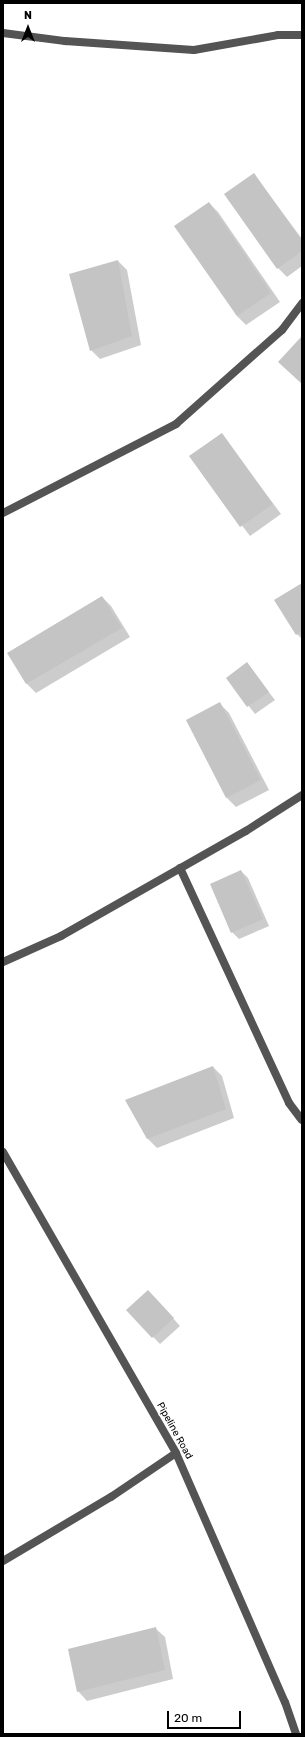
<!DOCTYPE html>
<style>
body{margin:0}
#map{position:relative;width:305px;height:1737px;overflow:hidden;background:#fff;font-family:Rubik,sans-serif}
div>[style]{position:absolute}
.shadow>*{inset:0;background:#0003}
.building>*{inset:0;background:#c4c4c4}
.minor>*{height:8px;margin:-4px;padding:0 4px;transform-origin:4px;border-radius:4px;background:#545454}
span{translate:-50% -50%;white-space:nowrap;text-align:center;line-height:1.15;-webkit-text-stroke:3px #fff;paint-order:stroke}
.street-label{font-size:10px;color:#000}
.frame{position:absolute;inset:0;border:4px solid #000;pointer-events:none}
.north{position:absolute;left:8px;top:8px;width:40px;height:40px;-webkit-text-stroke:3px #fff;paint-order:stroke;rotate:0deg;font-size:11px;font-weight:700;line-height:16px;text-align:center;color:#000}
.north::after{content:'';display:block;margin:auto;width:14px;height:18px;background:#000;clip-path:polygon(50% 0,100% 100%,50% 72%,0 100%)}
.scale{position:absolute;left:167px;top:1711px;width:74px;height:18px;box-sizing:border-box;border:2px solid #000;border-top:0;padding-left:5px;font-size:12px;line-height:14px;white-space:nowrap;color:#000;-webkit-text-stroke:3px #fff;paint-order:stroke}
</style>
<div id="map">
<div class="shadow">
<i style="clip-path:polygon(254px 174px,302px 239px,302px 266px,287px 277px,278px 268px)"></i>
<i style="clip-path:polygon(209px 203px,218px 212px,280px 302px,246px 325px,237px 316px,176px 226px)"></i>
<i style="clip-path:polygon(118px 261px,127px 270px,141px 345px,100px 359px,91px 350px)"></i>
<i style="clip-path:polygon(221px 434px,281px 514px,250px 536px,190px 457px)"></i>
<i style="clip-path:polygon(302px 584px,302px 639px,297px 634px)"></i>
<i style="clip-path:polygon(102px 597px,111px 606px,130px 637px,36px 693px,27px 684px,8px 653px)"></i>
<i style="clip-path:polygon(247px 664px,275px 700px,255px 714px,227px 678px)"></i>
<i style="clip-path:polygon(220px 704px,229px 713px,269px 790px,236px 807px,227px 798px,187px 721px)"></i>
<i style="clip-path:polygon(241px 871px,248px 878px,269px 926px,239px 939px,232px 932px)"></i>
<i style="clip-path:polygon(213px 1067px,222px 1076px,234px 1118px,157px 1148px,148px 1139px,127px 1101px)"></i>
<i style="clip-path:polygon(155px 1298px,180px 1326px,160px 1344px,127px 1310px)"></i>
<i style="clip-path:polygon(155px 1628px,165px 1637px,173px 1679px,87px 1701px,78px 1691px)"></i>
</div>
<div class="building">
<i style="clip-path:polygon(254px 173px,302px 241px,302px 251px,277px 269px,224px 194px)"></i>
<i style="clip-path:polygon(209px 202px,271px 293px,237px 316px,174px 226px)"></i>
<i style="clip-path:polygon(118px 260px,132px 336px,90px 351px,69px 274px)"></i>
<i style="clip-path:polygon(301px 337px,302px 338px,302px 384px,278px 362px)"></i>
<i style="clip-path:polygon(222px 433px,273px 504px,240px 527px,189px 456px)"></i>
<i style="clip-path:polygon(302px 583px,302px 631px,296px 635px,274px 600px)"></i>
<i style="clip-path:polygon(102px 596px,122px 628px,26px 684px,7px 653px)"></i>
<i style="clip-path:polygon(247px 662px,269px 692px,247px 707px,226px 678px)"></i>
<i style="clip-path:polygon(220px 702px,261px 780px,226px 798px,186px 720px)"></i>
<i style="clip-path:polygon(241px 870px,263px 919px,231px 933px,210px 884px)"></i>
<i style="clip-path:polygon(213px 1066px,226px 1109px,147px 1139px,125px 1100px)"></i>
<i style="clip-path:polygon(148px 1290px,174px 1318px,152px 1338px,126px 1310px)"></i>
<i style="clip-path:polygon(156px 1627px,165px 1670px,77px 1692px,68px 1649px)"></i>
</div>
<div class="minor">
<i style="left:3px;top:33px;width:63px;rotate:7.4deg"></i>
<i style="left:65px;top:41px;width:129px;rotate:4deg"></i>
<i style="left:194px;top:50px;width:85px;rotate:-10.1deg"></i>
<i style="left:278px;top:35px;width:24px"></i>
<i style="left:3px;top:513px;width:195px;rotate:-27.2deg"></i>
<i style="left:176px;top:424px;width:142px;rotate:-41.6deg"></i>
<i style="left:282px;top:330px;width:34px;rotate:-53deg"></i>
<i style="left:180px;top:868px;width:259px;rotate:65.1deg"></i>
<i style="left:289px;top:1103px;width:21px;rotate:53deg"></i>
<i style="left:3px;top:962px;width:64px;rotate:-24.1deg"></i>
<i style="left:61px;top:936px;width:213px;rotate:-29.6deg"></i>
<i style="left:246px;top:831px;width:67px;rotate:-32.7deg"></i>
<i style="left:3px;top:1152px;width:347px;rotate:60.1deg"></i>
<i style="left:176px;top:1453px;width:272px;rotate:66.4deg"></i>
<i style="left:285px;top:1702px;width:34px;rotate:71deg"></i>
<i style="left:3px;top:1561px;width:126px;rotate:-30.7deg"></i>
<i style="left:111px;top:1497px;width:78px;rotate:-34.1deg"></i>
</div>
<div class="street-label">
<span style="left:174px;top:1431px;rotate:61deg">Pipeline Road</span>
</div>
<div class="frame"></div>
<div class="north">N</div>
<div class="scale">20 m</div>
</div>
